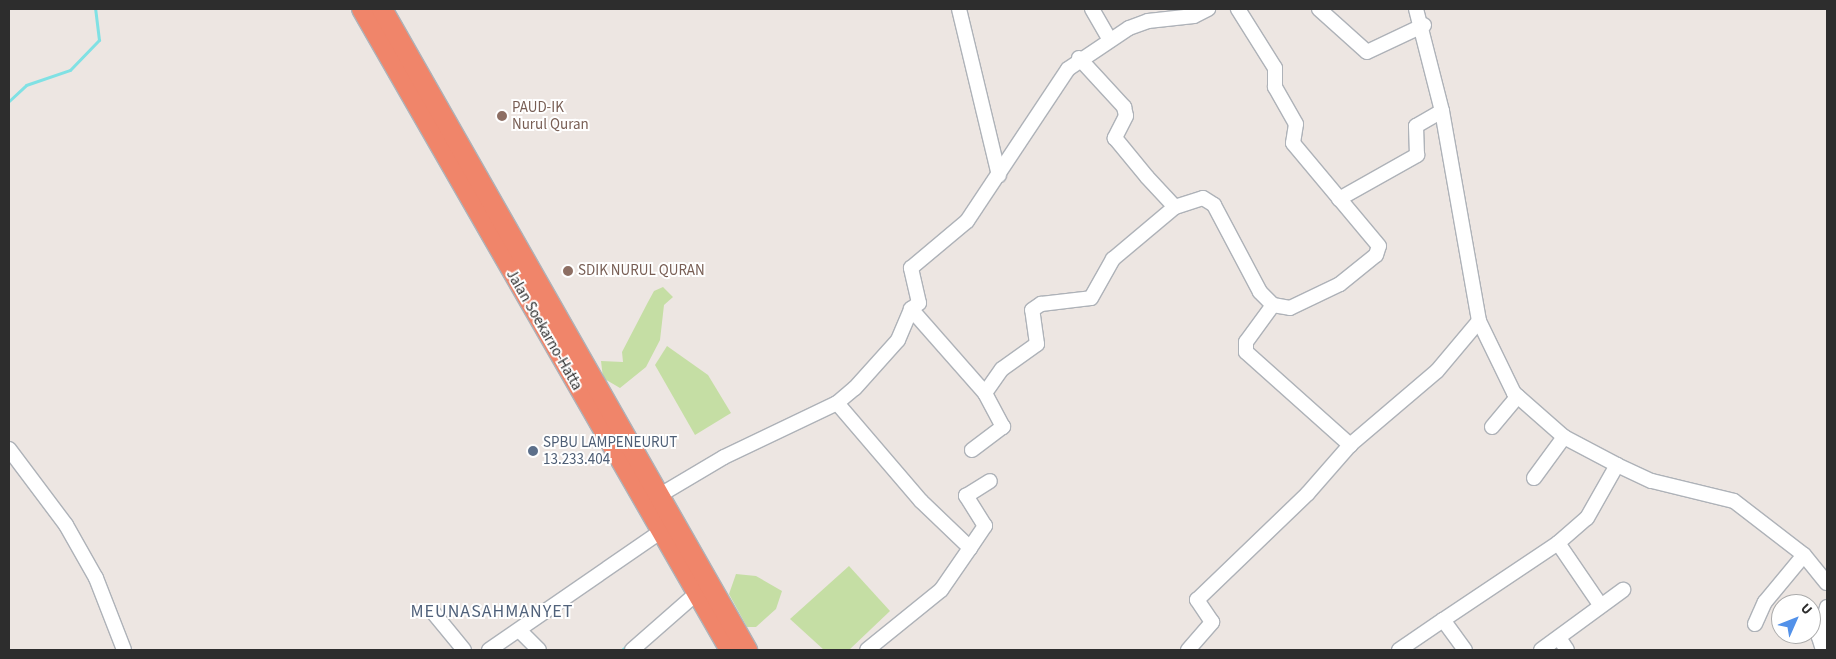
<!DOCTYPE html>
<style>
body{margin:0}
#map{position:relative;width:1836px;height:659px;overflow:hidden;background:#ede6e2;font-family:"Source Sans 3",sans-serif}
div>[style]{position:absolute}
.green>*{inset:0;background:#c5dea4}
.stream>*{height:3px;margin:-1.5px;padding:0 1.5px;transform-origin:1.5px;border-radius:1.5px;background:#80e1e4}
.roads{filter:drop-shadow(1px 0 #aeb2b8) drop-shadow(-1px 0 #aeb2b8) drop-shadow(0 1px #aeb2b8) drop-shadow(0 -1px #aeb2b8)}
.minor>*{height:14px;margin:-7px;padding:0 7px;transform-origin:7px;border-radius:7px;background:#fff}
.highway>*{height:20px;margin:-10px;padding:0 10px;transform-origin:10px;border-radius:10px;background:#f0856a}
.dots>*{width:14px;height:14px;translate:-50% -50%;box-sizing:border-box;border:2px solid #fff;border-radius:50%}
span{translate:-50% -50%;white-space:nowrap;text-align:center;line-height:1.15;-webkit-text-stroke:4px #fff;paint-order:stroke}
.education-label{font-size:15px;color:#785e54}
.left{translate:0 -50%;text-align:left}
.street-label{font-size:15px;color:#2d2d2d}
.service-label{font-size:15px;color:#4e5e75}
.quarter-label{font-size:18px;color:#51627b;letter-spacing:1px}
.frame{position:absolute;inset:0;border:10px solid #2d2d2d;pointer-events:none}
.north{position:absolute;left:1771px;top:594px;width:50px;height:50px;box-sizing:border-box;background:#fff;border:1px solid #ababab;border-radius:50%;rotate:46deg;font-size:14px;font-weight:700;line-height:20px;text-align:center;color:#2d2d2d}
.north::after{content:'';display:block;margin:auto;width:18px;height:22px;background:#5291e9;clip-path:polygon(50% 0,100% 100%,50% 72%,0 100%)}
</style>
<div id="map">
<div class="green">
<i style="clip-path:polygon(663px 287px,673px 297px,664px 305px,660px 340px,646px 367px,620px 388px,603px 378px,601px 361px,623px 362px,622px 352px,648px 302px,654px 291px)"></i>
<i style="clip-path:polygon(667px 346px,708px 375px,731px 413px,695px 435px,655px 365px)"></i>
<i style="clip-path:polygon(849px 566px,890px 611px,849px 650px,824px 650px,790px 619px)"></i>
<i style="clip-path:polygon(736px 574px,756px 576px,782px 591px,776px 609px,756px 627px,747px 627px,729px 594px)"></i>
</div>
<div class="stream">
<i style="left:9px;top:101px;width:23px;rotate:-43deg"></i>
<i style="left:26px;top:85px;width:46px;rotate:-18.8deg"></i>
<i style="left:70px;top:70px;width:42px;rotate:-46deg"></i>
<i style="left:99px;top:40px;width:31px;rotate:-97deg"></i>
<i style="left:622px;top:650px;width:9px;rotate:-41deg"></i>
</div>
<div class="roads">
<div class="minor">
<i style="left:959px;top:9px;width:171px;rotate:76.5deg"></i>
<i style="left:1092px;top:9px;width:34px;rotate:60deg"></i>
<i style="left:1319px;top:9px;width:64px;rotate:41.9deg"></i>
<i style="left:1367px;top:52px;width:63px;rotate:-25.3deg"></i>
<i style="left:1416px;top:9px;width:105px;rotate:75.7deg"></i>
<i style="left:1442px;top:111px;width:213px;rotate:80deg"></i>
<i style="left:1479px;top:321px;width:80px;rotate:64.1deg"></i>
<i style="left:1514px;top:393px;width:67px;rotate:41.3deg"></i>
<i style="left:1564px;top:437px;width:60px;rotate:27.8deg"></i>
<i style="left:1617px;top:465px;width:38px;rotate:25deg"></i>
<i style="left:1652px;top:481px;width:84px;rotate:13.7deg"></i>
<i style="left:1734px;top:501px;width:88px;rotate:37.6deg"></i>
<i style="left:1804px;top:555px;width:36px;rotate:51deg"></i>
<i style="left:1079px;top:58px;width:67px;rotate:47.4deg"></i>
<i style="left:1124px;top:107px;width:9px;rotate:77deg"></i>
<i style="left:1126px;top:116px;width:25px;rotate:117deg"></i>
<i style="left:1115px;top:138px;width:50px;rotate:50.6deg"></i>
<i style="left:1147px;top:177px;width:41px;rotate:47deg"></i>
<i style="left:1175px;top:207px;width:29px;rotate:-18deg"></i>
<i style="left:1203px;top:198px;width:13px;rotate:32deg"></i>
<i style="left:1214px;top:205px;width:98px;rotate:62.1deg"></i>
<i style="left:1260px;top:292px;width:18px;rotate:45deg"></i>
<i style="left:1273px;top:305px;width:17px;rotate:10deg"></i>
<i style="left:1290px;top:308px;width:55px;rotate:-25.6deg"></i>
<i style="left:1340px;top:284px;width:46px;rotate:-38.9deg"></i>
<i style="left:1376px;top:255px;width:9px;rotate:-72deg"></i>
<i style="left:1379px;top:246px;width:134px;rotate:-129.9deg"></i>
<i style="left:1293px;top:143px;width:19px;rotate:-81deg"></i>
<i style="left:1296px;top:124px;width:43px;rotate:-119.6deg"></i>
<i style="left:1275px;top:87px;width:19px;rotate:-90deg"></i>
<i style="left:1275px;top:68px;width:70px;rotate:-122.1deg"></i>
<i style="left:1339px;top:199px;width:90px;rotate:-29.4deg"></i>
<i style="left:1417px;top:155px;width:29px;rotate:-92deg"></i>
<i style="left:1416px;top:126px;width:30px;rotate:-30deg"></i>
<i style="left:1273px;top:305px;width:46px;rotate:126.1deg"></i>
<i style="left:1246px;top:342px;width:10px;rotate:90deg"></i>
<i style="left:1246px;top:352px;width:140px;rotate:41.8deg"></i>
<i style="left:1350px;top:445px;width:114px;rotate:-40.4deg"></i>
<i style="left:1437px;top:371px;width:65px;rotate:-50deg"></i>
<i style="left:911px;top:309px;width:112px;rotate:48.6deg"></i>
<i style="left:837px;top:403px;width:129px;rotate:49.4deg"></i>
<i style="left:921px;top:501px;width:68px;rotate:43.8deg"></i>
<i style="left:970px;top:548px;width:51px;rotate:124.6deg"></i>
<i style="left:941px;top:590px;width:95px;rotate:141deg"></i>
<i style="left:1492px;top:427px;width:40px;rotate:-50deg"></i>
<i style="left:9px;top:449px;width:95px;rotate:53.1deg"></i>
<i style="left:66px;top:525px;width:61px;rotate:60.5deg"></i>
<i style="left:96px;top:578px;width:77px;rotate:68.7deg"></i>
<i style="left:972px;top:450px;width:39px;rotate:-37deg"></i>
<i style="left:1003px;top:427px;width:38px;rotate:-118deg"></i>
<i style="left:985px;top:393px;width:29px;rotate:-55deg"></i>
<i style="left:1002px;top:369px;width:43px;rotate:-35.5deg"></i>
<i style="left:1037px;top:344px;width:34px;rotate:-98deg"></i>
<i style="left:1032px;top:310px;width:11px;rotate:-34deg"></i>
<i style="left:1041px;top:304px;width:50px;rotate:-6.8deg"></i>
<i style="left:1091px;top:298px;width:45px;rotate:-60.6deg"></i>
<i style="left:1113px;top:259px;width:81px;rotate:-40deg"></i>
<i style="left:1534px;top:478px;width:51px;rotate:-53.8deg"></i>
<i style="left:660px;top:495px;width:74px;rotate:-30.7deg"></i>
<i style="left:724px;top:457px;width:125px;rotate:-25.5deg"></i>
<i style="left:837px;top:403px;width:23px;rotate:-40deg"></i>
<i style="left:855px;top:388px;width:64px;rotate:-48.1deg"></i>
<i style="left:898px;top:340px;width:34px;rotate:-67deg"></i>
<i style="left:911px;top:309px;width:10px;rotate:-37deg"></i>
<i style="left:919px;top:303px;width:36px;rotate:-103deg"></i>
<i style="left:911px;top:268px;width:73px;rotate:-40deg"></i>
<i style="left:967px;top:221px;width:182px;rotate:-56.4deg"></i>
<i style="left:1068px;top:69px;width:73px;rotate:-33.9deg"></i>
<i style="left:1129px;top:28px;width:20px;rotate:-20deg"></i>
<i style="left:1148px;top:21px;width:46px;rotate:-6.2deg"></i>
<i style="left:1194px;top:16px;width:16px;rotate:-27deg"></i>
<i style="left:1558px;top:543px;width:76px;rotate:55.7deg"></i>
<i style="left:970px;top:548px;width:27px;rotate:-56deg"></i>
<i style="left:985px;top:526px;width:36px;rotate:-122deg"></i>
<i style="left:966px;top:496px;width:28px;rotate:-32deg"></i>
<i style="left:432px;top:611px;width:50px;rotate:50.6deg"></i>
<i style="left:1755px;top:624px;width:24px;rotate:-66deg"></i>
<i style="left:1765px;top:602px;width:61px;rotate:-50.3deg"></i>
<i style="left:519px;top:630px;width:28px;rotate:45deg"></i>
<i style="left:1559px;top:638px;width:14px;rotate:56deg"></i>
<i style="left:489px;top:650px;width:211px;rotate:-34.6deg"></i>
<i style="left:632px;top:650px;width:88px;rotate:-41.3deg"></i>
<i style="left:1188px;top:650px;width:37px;rotate:-49deg"></i>
<i style="left:1212px;top:622px;width:27px;rotate:-124deg"></i>
<i style="left:1197px;top:600px;width:154px;rotate:-43.9deg"></i>
<i style="left:1308px;top:493px;width:64px;rotate:-48.8deg"></i>
<i style="left:1399px;top:650px;width:53px;rotate:-34.3deg"></i>
<i style="left:1465px;top:650px;width:37px;rotate:-126deg"></i>
<i style="left:1443px;top:620px;width:138px;rotate:-33.8deg"></i>
<i style="left:1558px;top:543px;width:38px;rotate:-41deg"></i>
<i style="left:1587px;top:518px;width:61px;rotate:-60.5deg"></i>
<i style="left:1541px;top:650px;width:102px;rotate:-36.2deg"></i>
<i style="left:1823px;top:650px;width:14px;rotate:-107deg"></i>
<i style="left:1819px;top:637px;width:31px;rotate:-75deg"></i>
</div>
<div class="highway">
<i style="left:362px;top:9px;width:739px;rotate:60.14deg"></i>
<i style="left:382px;top:9px;width:738px;rotate:60.34deg"></i>
</div>
</div>
<div class="dots">
<i style="left:502px;top:116px;background:#8d6e63"></i>
<i style="left:568px;top:271px;background:#8d6e63"></i>
<i style="left:533px;top:451px;background:#5c6f8a"></i>
</div>
<div class="education-label">
<span class="left" style="left:512px;top:116px">PAUD-IK<br>Nurul Quran</span>
<span class="left" style="left:578px;top:271px">SDIK NURUL QURAN</span>
</div>
<div class="street-label">
<span style="left:544px;top:330px;rotate:60deg">Jalan Soekarno-Hatta</span>
</div>
<div class="service-label">
<span class="left" style="left:543px;top:451px">SPBU LAMPENEURUT<br>13.233.404</span>
</div>
<div class="quarter-label">
<span style="left:492px;top:612px">MEUNASAHMANYET</span>
</div>
<div class="frame"></div>
<div class="north">U</div>
</div>
